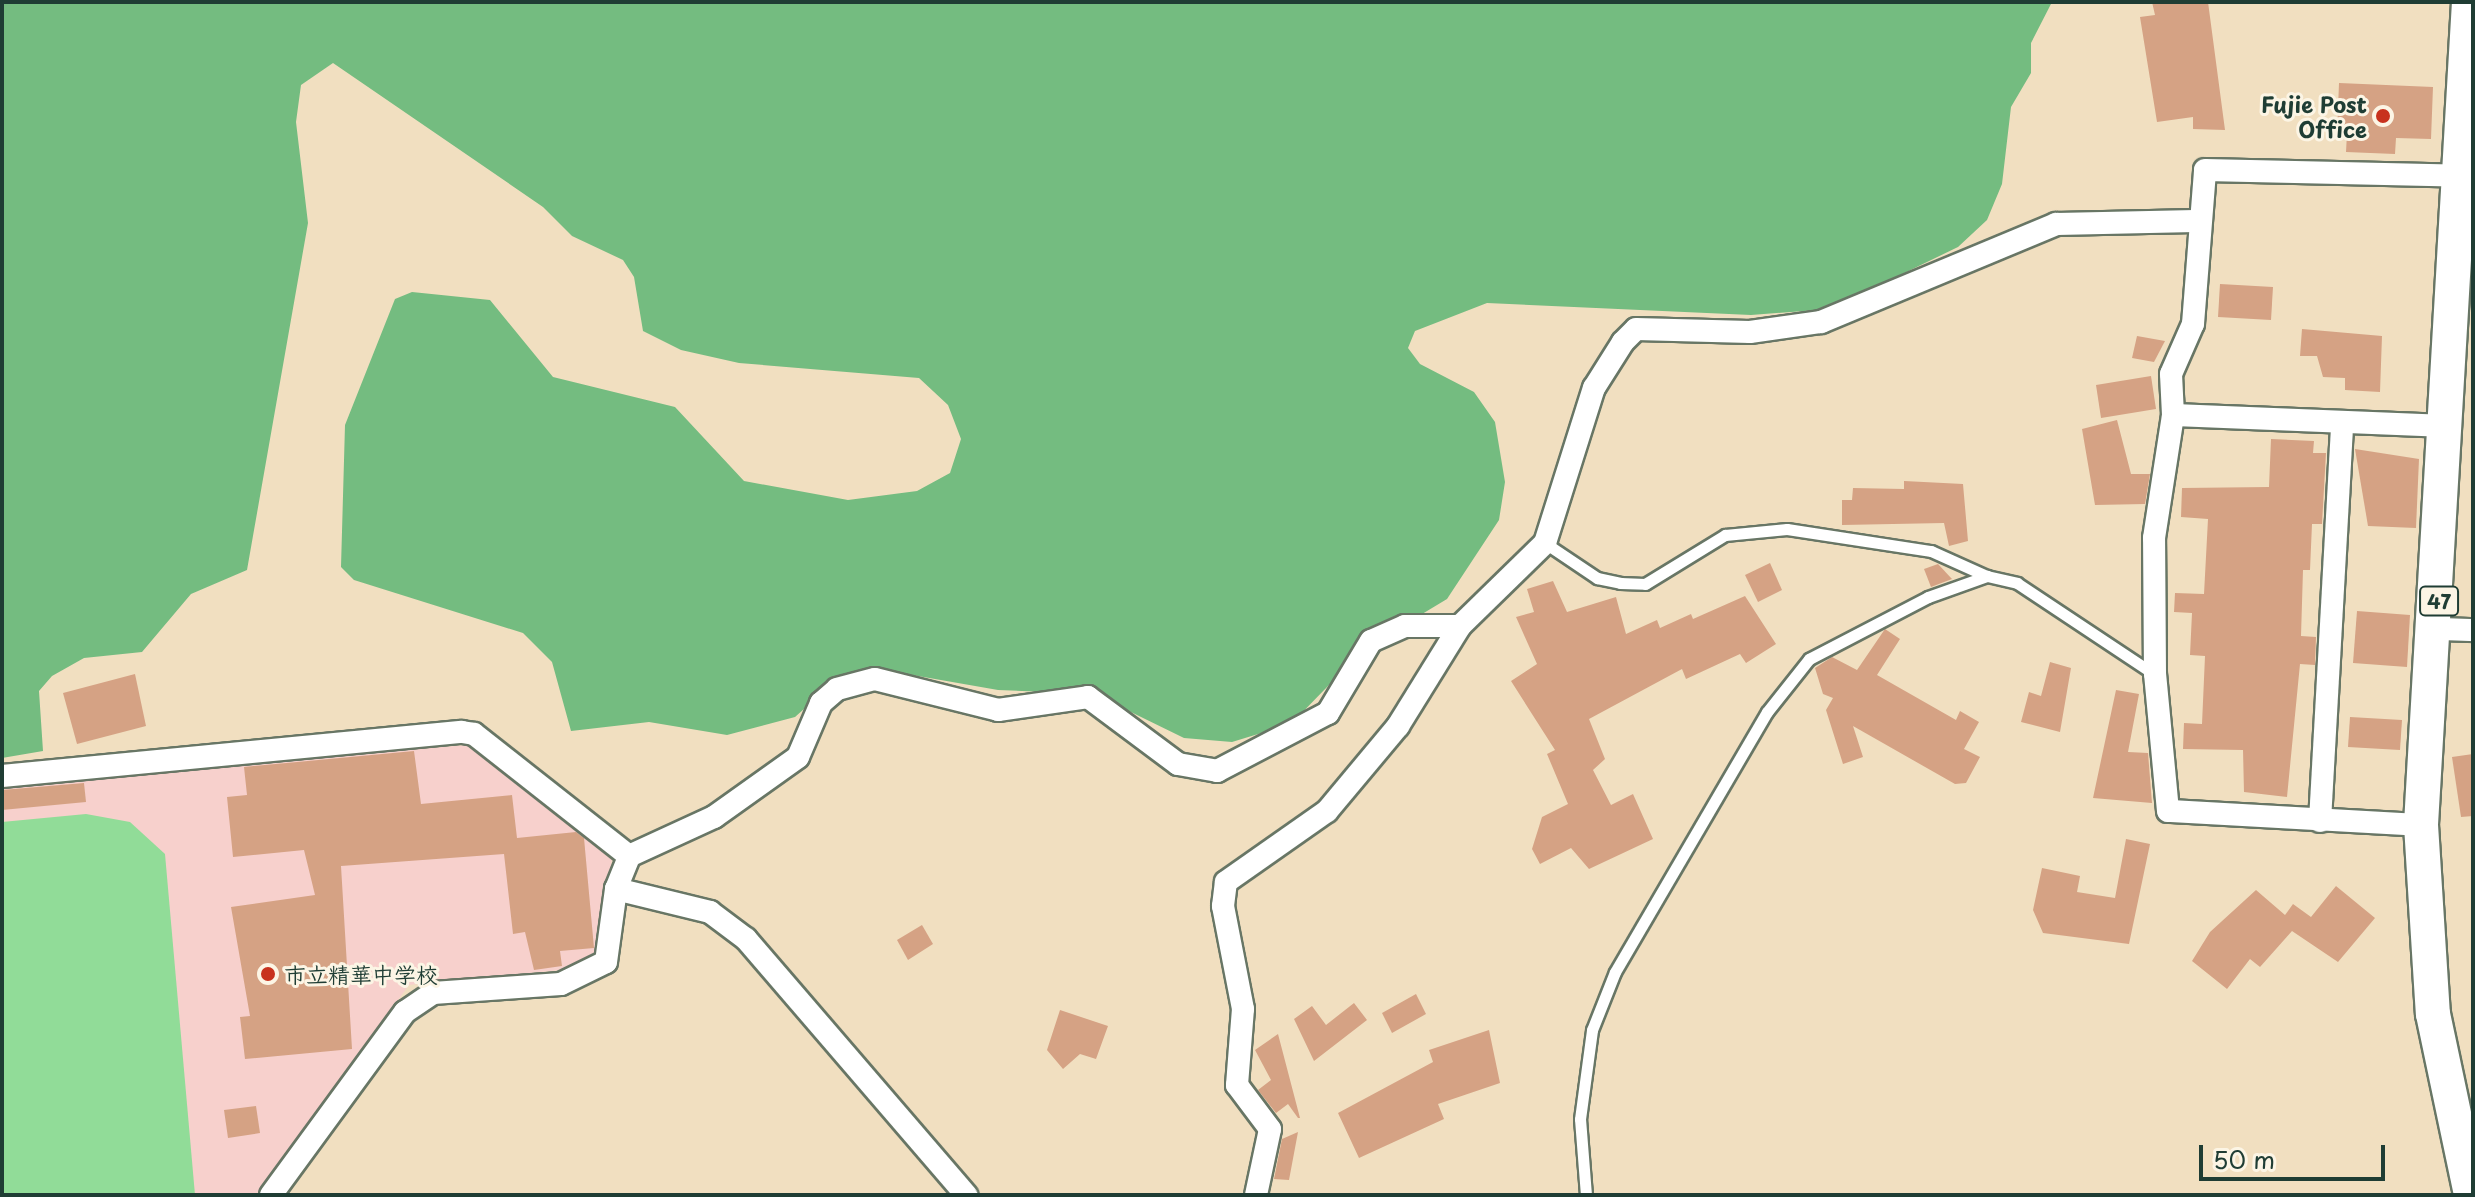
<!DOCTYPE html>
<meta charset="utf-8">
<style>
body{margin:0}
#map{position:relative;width:2475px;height:1197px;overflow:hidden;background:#f1dfc0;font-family:"Playpen Sans","Klee One",sans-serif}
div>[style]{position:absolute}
.built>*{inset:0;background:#f7d0cc}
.green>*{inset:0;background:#91dc98}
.forest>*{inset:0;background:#74bc80}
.building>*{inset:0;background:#d5a284}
.roads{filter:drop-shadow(2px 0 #687665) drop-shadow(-2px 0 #687665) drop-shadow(0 2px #687665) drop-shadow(0 -2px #687665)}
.lane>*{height:11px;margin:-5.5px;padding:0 5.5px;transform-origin:5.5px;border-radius:5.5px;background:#fff}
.street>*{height:22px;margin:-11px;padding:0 11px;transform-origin:11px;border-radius:11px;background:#fff}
.primary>*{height:34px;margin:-17px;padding:0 17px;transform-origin:17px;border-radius:17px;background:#fff}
.dots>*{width:22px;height:22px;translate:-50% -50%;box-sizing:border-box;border:4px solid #fcf5e5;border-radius:50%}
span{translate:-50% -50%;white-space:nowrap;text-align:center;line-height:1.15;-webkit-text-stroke:6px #fcf5e5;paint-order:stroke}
.shield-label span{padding:2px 6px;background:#fcf5e5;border:2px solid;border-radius:6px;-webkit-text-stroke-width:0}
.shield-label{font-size:20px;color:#1f3d34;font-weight:700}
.poi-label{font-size:22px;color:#1f3d34;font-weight:700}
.right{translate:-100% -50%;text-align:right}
.left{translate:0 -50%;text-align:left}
.frame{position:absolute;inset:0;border:4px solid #1f3d34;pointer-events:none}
.scale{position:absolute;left:2199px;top:1145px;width:186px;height:36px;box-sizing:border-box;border:4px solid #1f3d34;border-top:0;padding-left:10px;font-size:24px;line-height:28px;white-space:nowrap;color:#1f3d34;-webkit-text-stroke:6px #fcf5e5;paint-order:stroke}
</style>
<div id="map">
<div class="built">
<i style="clip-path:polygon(468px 745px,580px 819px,612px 858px,600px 956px,571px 969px,409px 985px,256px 1195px,2px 1195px,2px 782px)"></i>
</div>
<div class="green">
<i style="clip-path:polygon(86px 814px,130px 822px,165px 854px,195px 1195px,2px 1195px,2px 822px)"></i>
</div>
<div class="forest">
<i style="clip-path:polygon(2px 2px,2052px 2px,2031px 43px,2031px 73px,2011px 107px,2002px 184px,1987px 220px,1958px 247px,1830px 309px,1751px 315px,1487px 303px,1415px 331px,1408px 348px,1420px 364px,1474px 392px,1495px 422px,1505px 482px,1499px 520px,1447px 599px,1364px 649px,1291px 724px,1232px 742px,1184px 738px,1094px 694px,998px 690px,895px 672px,858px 675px,823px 692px,795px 717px,727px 735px,649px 722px,571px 731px,552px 662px,523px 633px,354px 580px,341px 567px,345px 425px,395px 299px,412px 292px,490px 300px,553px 377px,675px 407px,744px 481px,848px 500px,917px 491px,950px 473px,961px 439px,948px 405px,919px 378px,739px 363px,681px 350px,643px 331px,634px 277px,623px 260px,572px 236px,543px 207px,333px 63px,301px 85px,296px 122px,308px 223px,247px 570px,191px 594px,142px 652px,84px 658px,52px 676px,39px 691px,43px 751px,2px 758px)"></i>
</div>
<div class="building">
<i style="clip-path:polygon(2152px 2px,2208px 2px,2225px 130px,2193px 129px,2193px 117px,2157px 122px,2140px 17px,2155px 15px)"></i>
<i style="clip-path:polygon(2339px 83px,2433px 87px,2431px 139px,2396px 138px,2395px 154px,2346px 152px,2347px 133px,2337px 133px)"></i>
<i style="clip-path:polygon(2220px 284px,2273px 287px,2271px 320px,2218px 317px)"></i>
<i style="clip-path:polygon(2302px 329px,2382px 336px,2380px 392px,2345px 390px,2345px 378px,2323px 377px,2317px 356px,2300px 356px)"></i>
<i style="clip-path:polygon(2137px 336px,2165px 341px,2154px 362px,2132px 358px)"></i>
<i style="clip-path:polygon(2151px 376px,2156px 409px,2101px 418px,2096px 385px)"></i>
<i style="clip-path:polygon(2117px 420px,2131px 474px,2150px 474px,2145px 504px,2095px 505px,2082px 429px)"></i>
<i style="clip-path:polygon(2271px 439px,2314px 441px,2313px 453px,2326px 453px,2322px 524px,2312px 524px,2310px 570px,2303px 570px,2301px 636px,2316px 637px,2315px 665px,2300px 664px,2287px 797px,2244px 792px,2243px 750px,2183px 749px,2184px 723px,2202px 724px,2205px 656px,2190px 655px,2192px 613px,2174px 612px,2175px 593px,2204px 594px,2208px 519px,2181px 517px,2182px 488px,2269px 487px)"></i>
<i style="clip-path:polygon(2355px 449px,2419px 459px,2416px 528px,2368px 526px)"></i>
<i style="clip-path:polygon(1904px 481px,1963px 484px,1968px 541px,1949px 546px,1944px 523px,1842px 525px,1842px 500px,1852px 500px,1853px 488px,1904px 489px)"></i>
<i style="clip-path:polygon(1770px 563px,1782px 590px,1758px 602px,1745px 575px)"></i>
<i style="clip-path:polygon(1938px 564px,1952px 579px,1931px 587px,1924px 569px)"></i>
<i style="clip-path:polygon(1553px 581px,1567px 612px,1616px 597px,1626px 634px,1657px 620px,1660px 628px,1691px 614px,1693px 619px,1745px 596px,1776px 644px,1746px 663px,1740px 654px,1686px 679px,1682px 669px,1589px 719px,1605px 759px,1593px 770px,1611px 805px,1633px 794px,1653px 839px,1589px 869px,1571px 848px,1540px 864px,1532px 849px,1542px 817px,1568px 804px,1547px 754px,1555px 750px,1511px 681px,1537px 664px,1516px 617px,1534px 612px,1527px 589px)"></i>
<i style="clip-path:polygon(2357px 611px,2410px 615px,2407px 667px,2353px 663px)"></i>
<i style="clip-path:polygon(1885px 629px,1900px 639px,1877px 675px,1956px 720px,1960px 711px,1979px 722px,1964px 749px,1980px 757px,1966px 783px,1955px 784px,1853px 726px,1863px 757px,1843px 764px,1826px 710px,1833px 698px,1823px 694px,1815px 668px,1832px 657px,1857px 670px)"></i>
<i style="clip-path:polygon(2050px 662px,2071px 668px,2060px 732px,2021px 722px,2029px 692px,2041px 696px)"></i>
<i style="clip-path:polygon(135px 674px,146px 726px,77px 744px,63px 693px)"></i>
<i style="clip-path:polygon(2116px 690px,2139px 694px,2128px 752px,2148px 753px,2152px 803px,2093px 798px)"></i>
<i style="clip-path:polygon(2350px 717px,2402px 720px,2400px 750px,2348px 747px)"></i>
<i style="clip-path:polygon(414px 751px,421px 804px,512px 795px,517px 838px,576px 832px,584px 838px,594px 948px,560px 951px,562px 966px,534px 970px,525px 932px,513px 934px,504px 854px,341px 866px,352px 1049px,245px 1059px,240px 1017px,250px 1016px,231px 907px,315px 895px,304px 850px,233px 857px,227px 797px,247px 795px,244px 767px)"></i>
<i style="clip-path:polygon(2473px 754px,2473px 816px,2461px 817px,2452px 757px)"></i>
<i style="clip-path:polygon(84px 783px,86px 802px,2px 810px,2px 790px)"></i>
<i style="clip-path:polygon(2126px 839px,2150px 844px,2129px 944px,2043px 933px,2033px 910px,2042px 868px,2080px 876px,2077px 892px,2115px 898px)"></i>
<i style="clip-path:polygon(2336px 886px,2375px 918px,2338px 962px,2292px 931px,2260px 967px,2250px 959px,2227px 989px,2192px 961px,2210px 932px,2256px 890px,2285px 915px,2293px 904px,2311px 917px)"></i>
<i style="clip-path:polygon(922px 925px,933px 944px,908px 960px,897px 940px)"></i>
<i style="clip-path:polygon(1416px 994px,1426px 1014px,1392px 1033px,1382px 1013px)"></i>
<i style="clip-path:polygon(1354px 1003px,1367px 1020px,1314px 1061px,1294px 1019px,1312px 1006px,1326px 1025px)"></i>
<i style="clip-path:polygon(1060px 1010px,1108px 1026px,1096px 1059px,1080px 1054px,1063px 1069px,1047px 1050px)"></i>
<i style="clip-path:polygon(1489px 1030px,1500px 1083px,1438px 1104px,1444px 1119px,1359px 1158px,1338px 1113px,1433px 1062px,1429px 1050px)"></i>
<i style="clip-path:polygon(1278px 1034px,1300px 1118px,1298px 1118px,1288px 1104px,1276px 1113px,1258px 1090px,1271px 1080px,1255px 1050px)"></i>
<i style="clip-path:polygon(256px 1106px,260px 1133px,228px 1138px,224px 1110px)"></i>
<i style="clip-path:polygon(1298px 1132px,1289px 1180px,1274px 1179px,1282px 1139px)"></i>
</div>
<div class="roads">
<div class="lane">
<i style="left:1545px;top:543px;width:63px;rotate:33.9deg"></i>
<i style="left:1597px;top:578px;width:24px;rotate:12deg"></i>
<i style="left:1620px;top:583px;width:25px;rotate:2deg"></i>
<i style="left:1645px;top:584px;width:94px;rotate:-31.5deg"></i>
<i style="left:1725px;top:535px;width:62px;rotate:-5.5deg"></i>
<i style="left:1787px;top:529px;width:146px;rotate:8.7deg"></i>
<i style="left:1931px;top:551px;width:61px;rotate:24.1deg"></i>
<i style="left:1586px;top:1195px;width:76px;rotate:-94.5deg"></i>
<i style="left:1580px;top:1119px;width:90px;rotate:-82.3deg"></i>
<i style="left:1592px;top:1030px;width:62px;rotate:-68.4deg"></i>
<i style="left:1615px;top:972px;width:301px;rotate:-59.7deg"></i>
<i style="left:1767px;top:712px;width:68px;rotate:-51.6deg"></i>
<i style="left:1809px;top:659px;width:134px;rotate:-27.5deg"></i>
<i style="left:1928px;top:597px;width:63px;rotate:-19.6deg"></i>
<i style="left:1987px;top:576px;width:31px;rotate:13deg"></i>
<i style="left:2017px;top:583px;width:164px;rotate:33.6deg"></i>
</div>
<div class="street">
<i style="left:2173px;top:415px;width:275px;rotate:2.3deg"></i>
<i style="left:2438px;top:629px;width:35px;rotate:2deg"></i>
<i style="left:2px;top:776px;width:462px;rotate:-5.5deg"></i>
<i style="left:462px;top:732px;width:12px;rotate:9deg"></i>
<i style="left:474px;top:734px;width:197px;rotate:38.2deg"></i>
<i style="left:2320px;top:821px;width:398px;rotate:-86.8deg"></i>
<i style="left:2421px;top:825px;width:253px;rotate:-176.8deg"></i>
<i style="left:2168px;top:811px;width:138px;rotate:-95.4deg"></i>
<i style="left:2155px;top:674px;width:136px;rotate:-90.4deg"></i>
<i style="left:2154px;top:538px;width:124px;rotate:-81.2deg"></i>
<i style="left:2173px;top:415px;width:41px;rotate:-92.8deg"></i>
<i style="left:2171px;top:374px;width:55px;rotate:-66.3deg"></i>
<i style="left:2193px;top:324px;width:154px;rotate:-85.5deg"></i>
<i style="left:2205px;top:170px;width:258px;rotate:1.3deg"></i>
<i style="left:616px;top:889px;width:97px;rotate:13.7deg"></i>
<i style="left:710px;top:912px;width:45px;rotate:36.9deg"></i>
<i style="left:746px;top:939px;width:338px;rotate:49.3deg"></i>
<i style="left:271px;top:1195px;width:227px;rotate:-53.8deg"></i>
<i style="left:405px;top:1012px;width:34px;rotate:-34deg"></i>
<i style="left:433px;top:993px;width:128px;rotate:-4deg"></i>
<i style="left:561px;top:984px;width:50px;rotate:-26.1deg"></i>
<i style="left:606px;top:962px;width:74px;rotate:-82.2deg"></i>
<i style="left:616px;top:889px;width:35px;rotate:-68deg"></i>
<i style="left:629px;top:856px;width:94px;rotate:-24.6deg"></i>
<i style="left:714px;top:817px;width:103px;rotate:-35.5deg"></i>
<i style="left:798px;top:757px;width:59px;rotate:-66.9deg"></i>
<i style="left:821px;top:703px;width:21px;rotate:-41deg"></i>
<i style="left:837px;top:689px;width:39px;rotate:-15deg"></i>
<i style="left:875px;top:679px;width:127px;rotate:14.1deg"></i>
<i style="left:998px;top:710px;width:91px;rotate:-8.2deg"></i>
<i style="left:1088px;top:697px;width:112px;rotate:36.7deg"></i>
<i style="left:1178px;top:764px;width:40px;rotate:10deg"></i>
<i style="left:1217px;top:771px;width:125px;rotate:-27.6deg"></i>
<i style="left:1328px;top:713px;width:84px;rotate:-59.2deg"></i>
<i style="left:1371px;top:641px;width:37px;rotate:-24deg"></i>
<i style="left:1405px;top:626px;width:55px"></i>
<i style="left:1256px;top:1195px;width:67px;rotate:-78deg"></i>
<i style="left:1270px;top:1129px;width:55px;rotate:-126.9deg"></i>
<i style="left:1237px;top:1085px;width:76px;rotate:-85.5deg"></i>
<i style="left:1243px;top:1009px;width:105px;rotate:-101deg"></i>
<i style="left:1223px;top:906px;width:24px;rotate:-83deg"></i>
<i style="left:1226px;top:882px;width:123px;rotate:-35.1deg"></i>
<i style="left:1327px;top:811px;width:111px;rotate:-50.1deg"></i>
<i style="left:1398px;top:726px;width:118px;rotate:-58.2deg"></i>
<i style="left:1460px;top:626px;width:119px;rotate:-44.3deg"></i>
<i style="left:1545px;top:543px;width:163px;rotate:-72.5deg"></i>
<i style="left:1594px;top:388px;width:54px;rotate:-57.8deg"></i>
<i style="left:1623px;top:342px;width:18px;rotate:-45deg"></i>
<i style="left:1636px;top:329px;width:114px;rotate:1.5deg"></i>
<i style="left:1750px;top:332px;width:72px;rotate:-8deg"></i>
<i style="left:1821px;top:322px;width:255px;rotate:-22.6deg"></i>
<i style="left:2056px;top:224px;width:140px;rotate:-1.2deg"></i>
</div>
<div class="primary">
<i style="left:2469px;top:2px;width:824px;rotate:93.34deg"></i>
<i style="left:2421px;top:825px;width:189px;rotate:86.4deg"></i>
<i style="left:2433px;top:1014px;width:185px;rotate:78.1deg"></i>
</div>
</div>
<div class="dots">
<i style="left:2383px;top:116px;background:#c8321e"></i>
<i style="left:268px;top:974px;background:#c8321e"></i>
</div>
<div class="shield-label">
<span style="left:2439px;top:601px">47</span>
</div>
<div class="poi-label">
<span class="right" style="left:2367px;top:116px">Fujie Post<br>Office</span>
<span class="left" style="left:284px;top:974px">市立精華中学校</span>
</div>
<div class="frame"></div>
<div class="scale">50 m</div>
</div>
